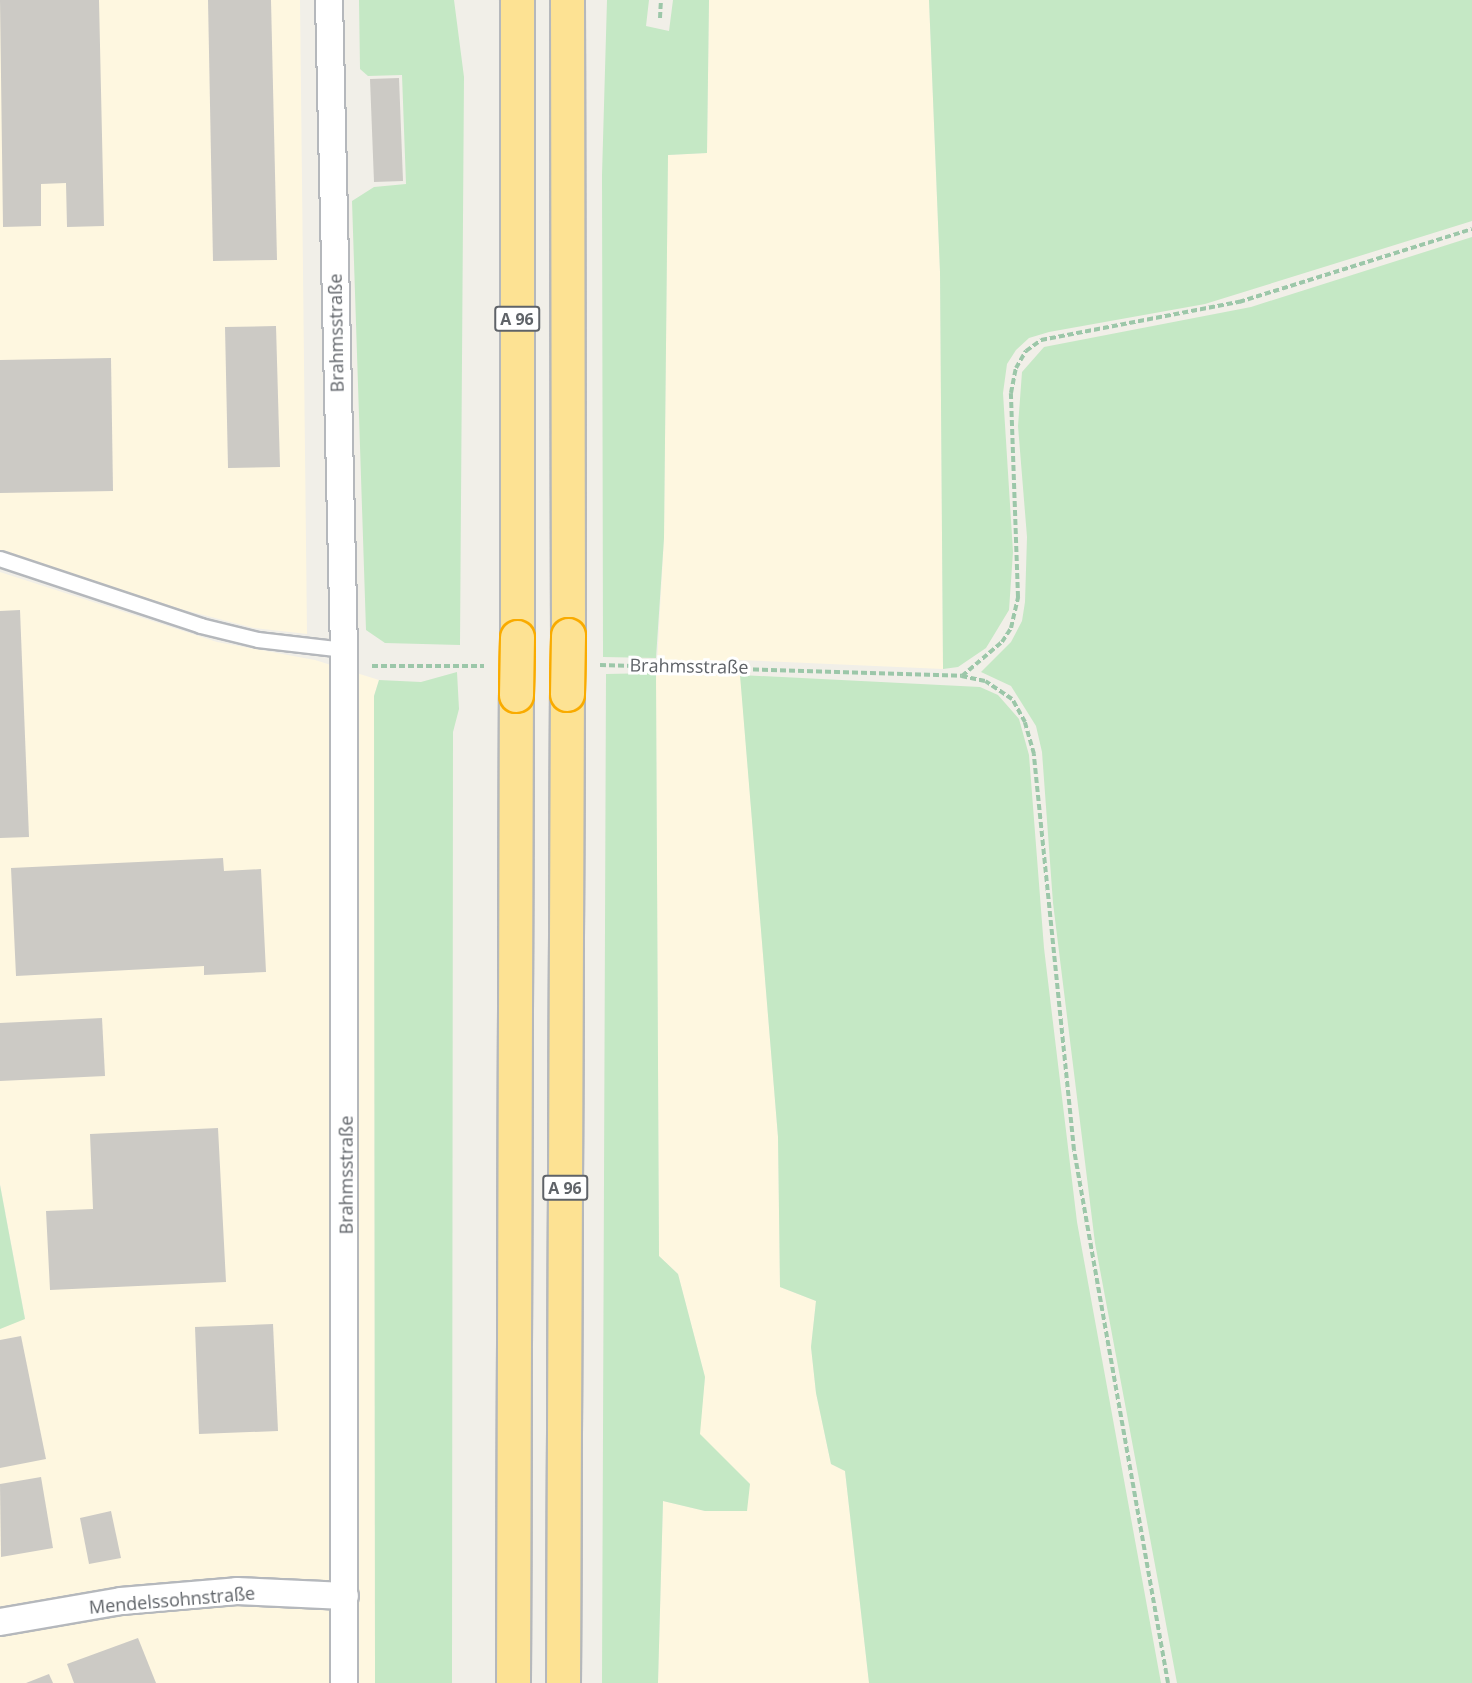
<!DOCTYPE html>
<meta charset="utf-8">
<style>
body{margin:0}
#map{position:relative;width:1472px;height:1683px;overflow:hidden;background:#f1efe8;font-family:"Open Sans",sans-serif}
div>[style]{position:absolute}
.commercial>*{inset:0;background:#fef7e0}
.green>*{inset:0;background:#c5e8c5}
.building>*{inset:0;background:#cccac5}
.path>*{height:4px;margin-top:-2px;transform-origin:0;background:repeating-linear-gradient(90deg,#9cc7a9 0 6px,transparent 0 9px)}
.roads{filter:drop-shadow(2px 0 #b5b8bc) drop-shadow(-2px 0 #b5b8bc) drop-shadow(0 2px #b5b8bc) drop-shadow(0 -2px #b5b8bc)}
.service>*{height:14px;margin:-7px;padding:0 7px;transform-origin:7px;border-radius:7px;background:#fff}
.minor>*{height:26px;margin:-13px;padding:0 13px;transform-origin:13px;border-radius:13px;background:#fff}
.motorway>*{height:33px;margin:-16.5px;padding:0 16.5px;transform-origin:16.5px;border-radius:16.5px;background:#fde293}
.bridges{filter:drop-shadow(2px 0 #f9ab00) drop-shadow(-2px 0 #f9ab00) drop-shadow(0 2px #f9ab00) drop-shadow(0 -2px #f9ab00)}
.motorway-bridge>*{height:33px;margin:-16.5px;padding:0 16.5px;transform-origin:16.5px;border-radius:16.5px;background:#fde293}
span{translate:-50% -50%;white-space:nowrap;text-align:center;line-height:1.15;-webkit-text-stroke:6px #fff;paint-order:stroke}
.shield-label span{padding:2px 4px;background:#fff;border:2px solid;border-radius:4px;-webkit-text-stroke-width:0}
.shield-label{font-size:16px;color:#5f6368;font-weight:700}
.street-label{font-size:18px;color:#5f6368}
</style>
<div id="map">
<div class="commercial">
<i style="clip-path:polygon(0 0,300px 0,307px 634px,254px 628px,184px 610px,0 551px)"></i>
<i style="clip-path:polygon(709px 0,929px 0,940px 272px,943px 669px,739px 660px,778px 1137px,780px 1287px,816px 1301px,811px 1347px,816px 1393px,831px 1464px,845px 1471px,869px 1683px,658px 1683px,663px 1501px,705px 1511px,750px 1484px,699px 1434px,705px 1377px,678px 1274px,659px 1256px,656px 681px,664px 538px,668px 155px,707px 153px)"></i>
<i style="clip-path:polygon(0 572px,217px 642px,315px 660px,379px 680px,374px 696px,375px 1683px,0 1683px,0 1329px,25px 1318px,0 1184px)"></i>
</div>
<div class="green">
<i style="clip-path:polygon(359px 0,454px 0,464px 77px,460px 645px,385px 643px,366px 630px,352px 201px,374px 187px,406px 184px,402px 75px,368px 76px,360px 69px)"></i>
<i style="clip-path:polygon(607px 0,649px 0,646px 26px,669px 31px,673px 0,709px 0,707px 153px,668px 155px,664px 538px,656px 658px,603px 657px,602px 175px)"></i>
<i style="clip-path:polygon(929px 0,1472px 0,1472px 221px,1205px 304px,1049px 332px,1029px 338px,1016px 350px,1007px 364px,1003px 393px,1013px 552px,1009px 610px,986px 648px,958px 667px,943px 669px,940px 272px)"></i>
<i style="clip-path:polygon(1472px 237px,1472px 1683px,1177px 1683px,1095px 1243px,1053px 903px,1042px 752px,1036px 726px,1011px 686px,981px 672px,1011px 642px,1022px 621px,1025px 602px,1027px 537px,1018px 426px,1022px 372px,1044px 347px,1251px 307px)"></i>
<i style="clip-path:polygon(457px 672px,459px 709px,453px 732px,452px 1683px,375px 1683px,374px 696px,379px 680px,421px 682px)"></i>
<i style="clip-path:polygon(656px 673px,659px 1256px,678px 1274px,705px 1377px,700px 1434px,750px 1484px,747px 1511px,705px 1511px,663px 1501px,658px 1683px,602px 1683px,606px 674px)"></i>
<i style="clip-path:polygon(740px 675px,980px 687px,998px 695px,1019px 719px,1029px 755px,1044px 948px,1077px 1222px,1161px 1683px,869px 1683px,845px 1471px,831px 1464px,816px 1393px,811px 1347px,816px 1301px,780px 1287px,778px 1137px)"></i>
<i style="clip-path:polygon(0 1185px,25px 1319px,0 1329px)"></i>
</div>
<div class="building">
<i style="clip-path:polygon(0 0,99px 0,104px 226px,67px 227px,66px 183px,41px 184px,41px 226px,3px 227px)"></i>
<i style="clip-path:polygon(208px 0,271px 0,277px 260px,213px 261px)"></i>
<i style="clip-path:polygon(399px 78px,403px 181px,374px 182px,370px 79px)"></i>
<i style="clip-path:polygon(276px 326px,280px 467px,228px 468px,225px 327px)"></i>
<i style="clip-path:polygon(111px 358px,113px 491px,0 493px,0 360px)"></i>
<i style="clip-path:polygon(20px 610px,29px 837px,0 838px,0 611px)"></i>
<i style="clip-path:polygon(223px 858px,224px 871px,261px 869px,266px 972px,204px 975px,204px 966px,16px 976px,11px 868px)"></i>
<i style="clip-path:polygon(102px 1018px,105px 1076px,0 1081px,0 1023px)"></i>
<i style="clip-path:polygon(218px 1128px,226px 1282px,50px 1290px,46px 1211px,93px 1209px,90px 1134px)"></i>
<i style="clip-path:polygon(273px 1324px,278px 1431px,199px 1434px,195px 1327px)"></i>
<i style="clip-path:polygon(21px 1336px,46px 1459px,0 1468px,0 1340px)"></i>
<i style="clip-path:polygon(41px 1477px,53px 1548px,1px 1557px,0 1484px)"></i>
<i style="clip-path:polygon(111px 1511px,121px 1558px,89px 1564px,80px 1518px)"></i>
<i style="clip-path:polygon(138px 1638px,156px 1683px,74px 1683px,67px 1664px)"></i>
<i style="clip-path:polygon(49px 1674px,53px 1683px,26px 1683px)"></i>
</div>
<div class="path">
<i style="left:660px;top:18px;width:18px;rotate:-87deg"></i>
<i style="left:600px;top:665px;width:362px;rotate:1.7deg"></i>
<i style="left:372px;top:666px;width:112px"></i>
<i style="left:1168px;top:1683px;width:541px;rotate:-100deg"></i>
<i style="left:1074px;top:1150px;width:398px;rotate:-95.8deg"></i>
<i style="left:1034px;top:754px;width:33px;rotate:-106deg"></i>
<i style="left:1025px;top:722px;width:26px;rotate:-119deg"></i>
<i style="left:1012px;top:699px;width:32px;rotate:-146deg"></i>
<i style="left:985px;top:681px;width:24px;rotate:-168deg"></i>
<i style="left:962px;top:676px;width:52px;rotate:-40.4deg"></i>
<i style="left:1002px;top:642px;width:17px;rotate:-57deg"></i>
<i style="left:1011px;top:628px;width:32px;rotate:-77deg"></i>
<i style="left:1018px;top:597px;width:204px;rotate:-92deg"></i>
<i style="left:1011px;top:393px;width:25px;rotate:-79deg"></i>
<i style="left:1016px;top:368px;width:20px;rotate:-60deg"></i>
<i style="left:1026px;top:351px;width:19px;rotate:-36deg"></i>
<i style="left:1041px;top:340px;width:202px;rotate:-10.9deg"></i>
<i style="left:1239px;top:302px;width:244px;rotate:-17.4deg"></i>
</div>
<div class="roads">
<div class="service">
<i style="left:0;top:559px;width:212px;rotate:18.4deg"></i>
<i style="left:201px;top:626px;width:59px;rotate:13.8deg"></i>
<i style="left:258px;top:640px;width:87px;rotate:6.6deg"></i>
</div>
<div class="minor">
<i style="left:329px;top:0;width:650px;rotate:88.68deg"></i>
<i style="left:344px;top:650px;width:1033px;rotate:90deg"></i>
<i style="left:0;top:1622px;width:123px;rotate:-9.8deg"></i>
<i style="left:121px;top:1601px;width:116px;rotate:-4.9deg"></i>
<i style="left:237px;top:1591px;width:108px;rotate:2.7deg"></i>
</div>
<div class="motorway">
<i style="left:567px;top:0;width:635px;rotate:89.91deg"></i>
<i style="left:517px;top:637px;width:637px;rotate:-90deg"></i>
<i style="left:513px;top:1683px;width:988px;rotate:-89.83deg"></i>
<i style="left:563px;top:1683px;width:989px;rotate:-89.77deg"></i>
</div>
</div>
<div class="bridges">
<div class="motorway-bridge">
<i style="left:567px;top:694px;width:59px;rotate:-89deg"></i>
<i style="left:516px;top:695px;width:58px;rotate:-89deg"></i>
</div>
</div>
<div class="shield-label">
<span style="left:517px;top:319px">A 96</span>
<span style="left:565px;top:1188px">A 96</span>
</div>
<div class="street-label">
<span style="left:336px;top:333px;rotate:-91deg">Brahmsstraße</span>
<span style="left:689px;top:666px;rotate:1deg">Brahmsstraße</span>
<span style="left:346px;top:1175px;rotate:-90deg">Brahmsstraße</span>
<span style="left:172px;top:1600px;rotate:-5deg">Mendelssohnstraße</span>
</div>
</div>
